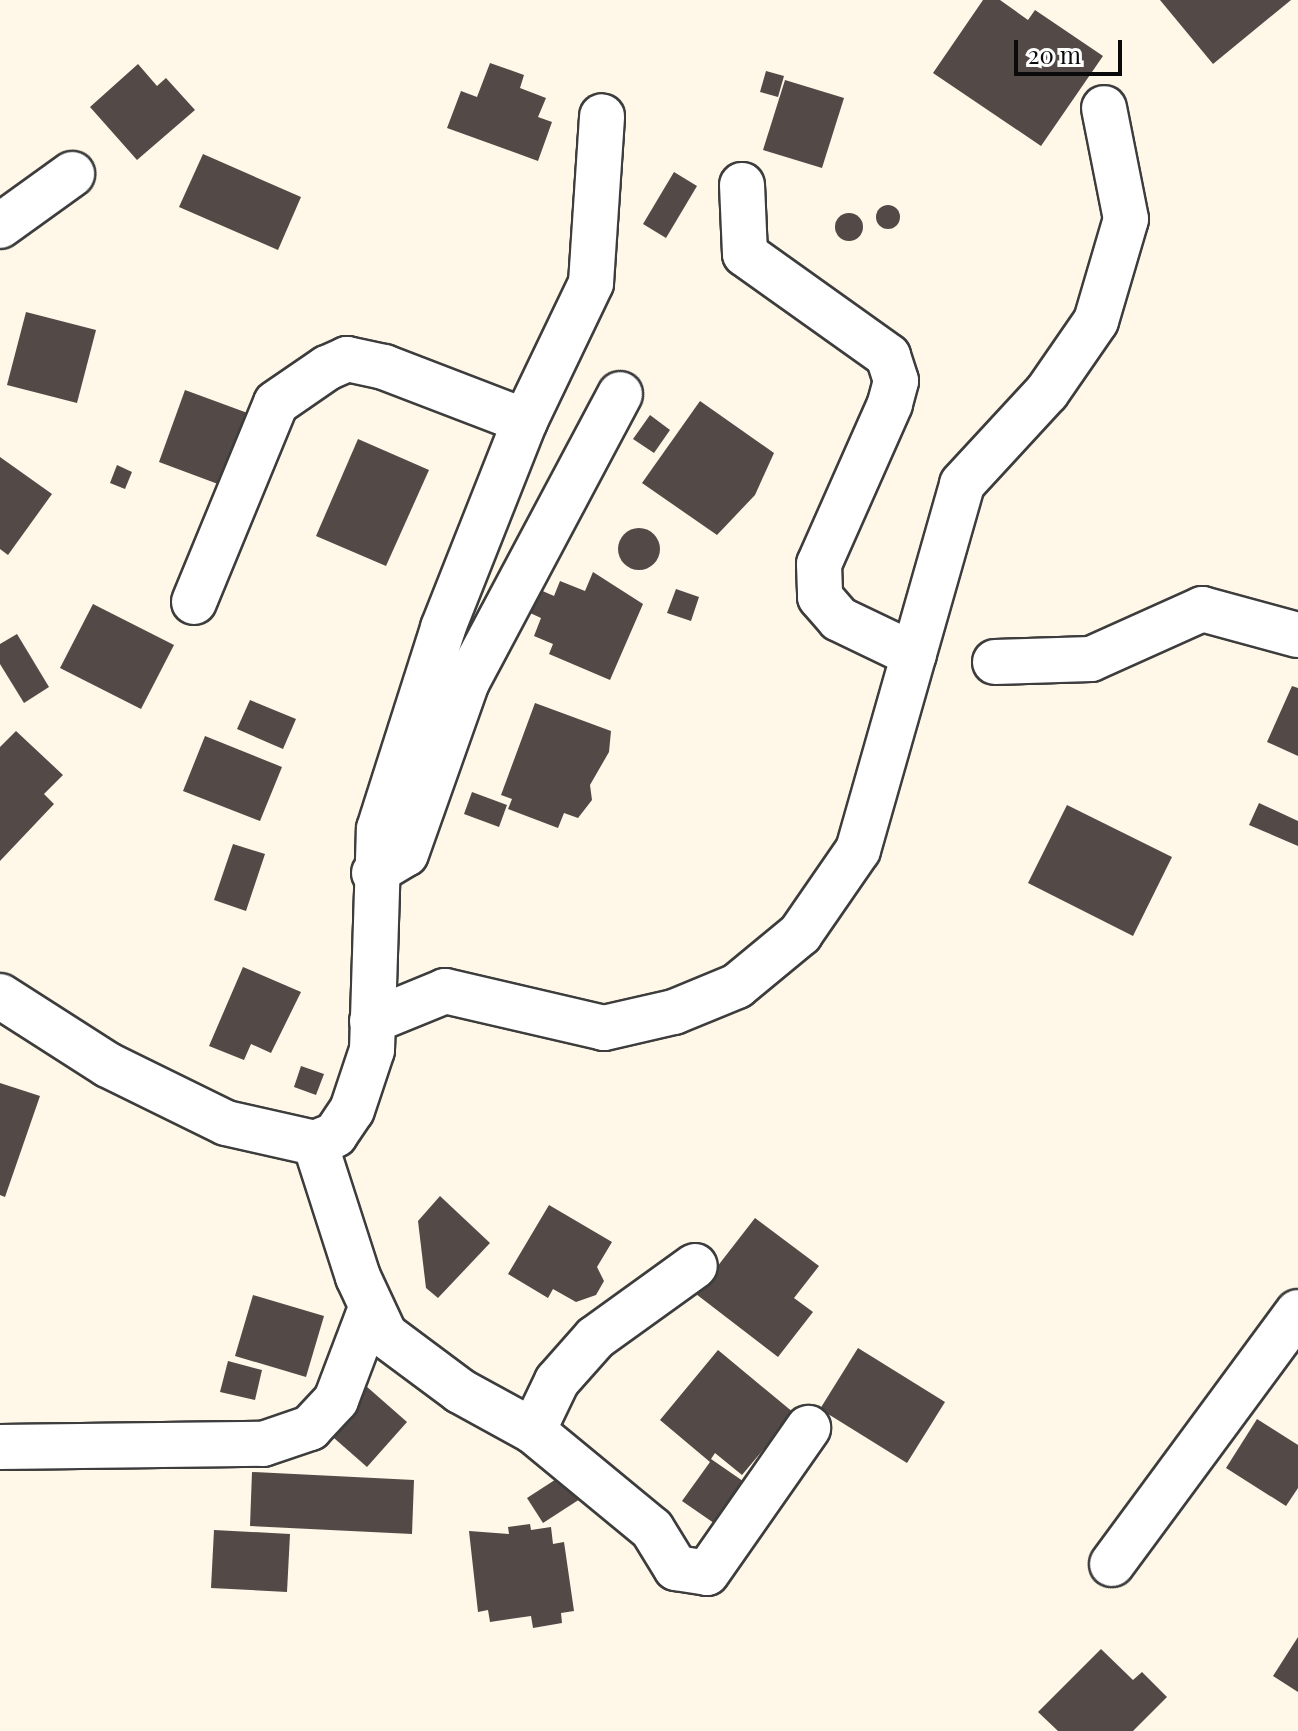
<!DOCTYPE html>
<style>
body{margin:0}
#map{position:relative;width:1298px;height:1731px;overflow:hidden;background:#fff7e7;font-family:"Playfair Display",serif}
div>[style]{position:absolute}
.building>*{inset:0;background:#534946}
.round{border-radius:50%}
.roads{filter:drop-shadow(2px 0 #3d3d3d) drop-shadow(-2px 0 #3d3d3d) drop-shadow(0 2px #3d3d3d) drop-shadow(0 -2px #3d3d3d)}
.minor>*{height:44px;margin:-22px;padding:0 22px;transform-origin:22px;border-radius:22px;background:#fff}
span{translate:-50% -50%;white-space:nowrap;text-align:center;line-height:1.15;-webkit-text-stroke:8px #fff;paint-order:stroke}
.scale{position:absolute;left:1014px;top:40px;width:108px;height:36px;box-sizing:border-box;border:4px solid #0a0a0a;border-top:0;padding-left:10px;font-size:24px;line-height:28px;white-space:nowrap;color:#0a0a0a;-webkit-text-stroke:6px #fff;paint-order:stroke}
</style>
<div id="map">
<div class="building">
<i style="clip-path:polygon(983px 0,1000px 0,1028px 20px,1035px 10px,1103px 56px,1041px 146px,933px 73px)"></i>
<i style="clip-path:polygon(1160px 0,1291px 0,1213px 64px)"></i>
<i style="clip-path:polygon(490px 63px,524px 75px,520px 88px,546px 98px,538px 117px,552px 122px,538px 161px,447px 128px,461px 91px,477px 97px)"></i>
<i style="clip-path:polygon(138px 64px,157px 86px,166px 78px,195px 110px,137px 160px,90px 107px)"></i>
<i style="clip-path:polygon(766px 71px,784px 76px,778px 97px,760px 92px)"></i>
<i style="clip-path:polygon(785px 80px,844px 98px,822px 168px,763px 150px)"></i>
<i style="clip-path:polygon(203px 154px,301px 197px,278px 250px,179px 207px)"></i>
<i style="clip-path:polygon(674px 172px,697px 186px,666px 238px,643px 224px)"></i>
<i class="round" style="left:876px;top:205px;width:24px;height:24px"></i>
<i class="round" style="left:835px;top:213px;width:28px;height:28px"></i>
<i style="clip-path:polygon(26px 312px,96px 330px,77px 403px,7px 385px)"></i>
<i style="clip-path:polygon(185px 390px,253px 415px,226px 487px,159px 462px)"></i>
<i style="clip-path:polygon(700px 401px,774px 453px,755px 495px,717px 535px,642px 483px)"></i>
<i style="clip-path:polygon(650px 415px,670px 430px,654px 453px,633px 439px)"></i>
<i style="clip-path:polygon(358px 439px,429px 470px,386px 566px,316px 536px)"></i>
<i style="clip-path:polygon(0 457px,52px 494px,8px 555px,0 549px)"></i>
<i style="clip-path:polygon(117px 465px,132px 472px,125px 489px,110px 483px)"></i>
<i class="round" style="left:618px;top:528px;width:42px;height:42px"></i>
<i style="clip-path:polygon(593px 572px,643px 604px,610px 680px,549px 654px,553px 644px,534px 636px,541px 618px,528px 612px,538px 589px,554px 596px,560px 581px,585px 591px)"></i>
<i style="clip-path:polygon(676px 589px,699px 597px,691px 621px,667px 613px)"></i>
<i style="clip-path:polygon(93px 604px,174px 645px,141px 709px,60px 668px)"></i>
<i style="clip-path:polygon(17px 634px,49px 687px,24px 703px,0 664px,0 644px)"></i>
<i style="clip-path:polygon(1292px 686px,1298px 688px,1298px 756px,1267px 742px)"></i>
<i style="clip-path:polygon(250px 700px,296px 719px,283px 749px,237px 729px)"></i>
<i style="clip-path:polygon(535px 703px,611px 731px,609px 752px,590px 785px,592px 800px,578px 818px,564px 813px,558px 828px,508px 809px,512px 799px,501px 795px)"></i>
<i style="clip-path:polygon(16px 731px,63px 775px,44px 794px,54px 804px,0 861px,0 747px)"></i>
<i style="clip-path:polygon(205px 736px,282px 767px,260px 821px,183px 791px)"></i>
<i style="clip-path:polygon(472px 792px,507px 805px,499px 827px,464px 814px)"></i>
<i style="clip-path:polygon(1259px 803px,1298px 821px,1298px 846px,1249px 825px)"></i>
<i style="clip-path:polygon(1067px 805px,1172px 857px,1133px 936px,1028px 883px)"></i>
<i style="clip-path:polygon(233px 844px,265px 854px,246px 911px,214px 900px)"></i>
<i style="clip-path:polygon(243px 967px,301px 992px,271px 1053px,251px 1044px,244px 1060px,209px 1046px)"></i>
<i style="clip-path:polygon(301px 1066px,324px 1074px,316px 1095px,294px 1087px)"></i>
<i style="clip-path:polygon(0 1083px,40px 1096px,5px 1197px,0 1195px)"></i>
<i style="clip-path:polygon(440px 1196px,490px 1243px,438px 1298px,426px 1288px,418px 1221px)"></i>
<i style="clip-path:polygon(549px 1205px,612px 1242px,597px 1267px,604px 1281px,596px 1295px,576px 1302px,553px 1289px,548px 1298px,508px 1274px)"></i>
<i style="clip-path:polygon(755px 1218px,819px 1266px,794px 1298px,813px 1312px,778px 1357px,696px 1294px)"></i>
<i style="clip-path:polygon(253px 1295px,324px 1316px,306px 1377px,235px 1356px)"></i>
<i style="clip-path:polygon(858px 1348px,945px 1402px,907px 1463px,820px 1409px)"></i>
<i style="clip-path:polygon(718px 1350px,794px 1413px,742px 1475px,715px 1453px,711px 1459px,753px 1488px,724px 1530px,682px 1501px,710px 1462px,660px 1420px)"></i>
<i style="clip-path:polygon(228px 1361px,262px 1370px,255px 1400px,220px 1392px)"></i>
<i style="clip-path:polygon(366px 1386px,407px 1422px,367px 1467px,326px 1431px)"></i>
<i style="clip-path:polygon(1257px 1419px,1298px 1445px,1298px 1488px,1286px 1506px,1226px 1468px)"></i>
<i style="clip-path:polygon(252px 1472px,414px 1480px,412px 1534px,250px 1526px)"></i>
<i style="clip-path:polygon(564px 1474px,580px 1499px,543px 1523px,527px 1498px)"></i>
<i style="clip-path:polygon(530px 1524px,531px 1530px,551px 1527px,553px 1544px,564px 1542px,574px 1611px,561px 1613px,562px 1623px,533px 1628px,531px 1616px,490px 1622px,488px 1610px,478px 1612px,469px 1531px,509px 1534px,508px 1527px)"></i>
<i style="clip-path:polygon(214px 1530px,290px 1534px,287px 1592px,211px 1588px)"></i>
<i style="clip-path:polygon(1298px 1637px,1298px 1692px,1273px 1676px)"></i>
<i style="clip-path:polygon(1101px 1649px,1133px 1680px,1142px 1672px,1167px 1697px,1133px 1731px,1058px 1731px,1038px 1712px)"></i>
</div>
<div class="roads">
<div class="minor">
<i style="left:742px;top:185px;width:69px;rotate:87.5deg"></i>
<i style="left:745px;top:254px;width:176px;rotate:35.5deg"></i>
<i style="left:888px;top:356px;width:26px;rotate:72deg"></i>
<i style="left:896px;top:381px;width:24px;rotate:105deg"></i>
<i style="left:890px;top:404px;width:175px;rotate:113.9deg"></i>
<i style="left:819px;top:564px;width:33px;rotate:88deg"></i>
<i style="left:820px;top:597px;width:29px;rotate:49deg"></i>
<i style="left:839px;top:619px;width:83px;rotate:25.6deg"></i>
<i style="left:0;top:226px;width:89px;rotate:-35.8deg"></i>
<i style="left:194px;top:602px;width:215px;rotate:-67.6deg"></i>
<i style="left:276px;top:403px;width:62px;rotate:-34.5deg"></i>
<i style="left:327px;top:368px;width:22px;rotate:-24deg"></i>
<i style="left:347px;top:359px;width:38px;rotate:12deg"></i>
<i style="left:384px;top:367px;width:151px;rotate:21deg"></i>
<i style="left:995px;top:662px;width:96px;rotate:-1.8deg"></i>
<i style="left:1091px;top:659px;width:122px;rotate:-24.2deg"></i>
<i style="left:1202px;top:609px;width:99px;rotate:15.2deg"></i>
<i style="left:374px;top:873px;width:37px;rotate:-31deg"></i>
<i style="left:406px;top:854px;width:182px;rotate:-70.5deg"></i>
<i style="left:467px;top:682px;width:326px;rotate:-62deg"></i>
<i style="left:0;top:996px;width:128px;rotate:32.6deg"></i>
<i style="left:108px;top:1065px;width:131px;rotate:26.2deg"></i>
<i style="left:226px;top:1123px;width:91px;rotate:12.7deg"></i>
<i style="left:315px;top:1143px;width:22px;rotate:-22deg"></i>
<i style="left:335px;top:1135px;width:30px;rotate:-56deg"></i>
<i style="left:352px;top:1110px;width:63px;rotate:-71.6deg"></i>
<i style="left:372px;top:1050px;width:221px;rotate:-88.2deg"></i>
<i style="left:379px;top:829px;width:211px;rotate:-72.3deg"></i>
<i style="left:443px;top:628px;width:223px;rotate:-68.4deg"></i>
<i style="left:525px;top:421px;width:153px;rotate:-64.4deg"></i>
<i style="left:591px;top:283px;width:167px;rotate:-86.2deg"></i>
<i style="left:372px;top:1021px;width:79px;rotate:-22.3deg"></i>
<i style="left:445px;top:991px;width:163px;rotate:13.1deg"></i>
<i style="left:604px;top:1028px;width:72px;rotate:-12.9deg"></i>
<i style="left:674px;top:1012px;width:68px;rotate:-22.4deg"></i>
<i style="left:737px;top:986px;width:82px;rotate:-39.5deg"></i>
<i style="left:800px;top:934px;width:102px;rotate:-55.4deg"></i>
<i style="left:858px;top:850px;width:380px;rotate:-74.1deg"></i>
<i style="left:962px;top:484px;width:125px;rotate:-47.3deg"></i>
<i style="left:1047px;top:392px;width:86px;rotate:-55.4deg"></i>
<i style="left:1096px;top:321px;width:106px;rotate:-73.6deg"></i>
<i style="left:1126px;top:219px;width:113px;rotate:-101.2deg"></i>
<i style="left:315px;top:1143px;width:141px;rotate:72.2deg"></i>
<i style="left:358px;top:1277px;width:64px;rotate:65deg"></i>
<i style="left:385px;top:1335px;width:94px;rotate:36.7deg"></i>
<i style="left:460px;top:1391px;width:83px;rotate:28.7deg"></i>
<i style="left:533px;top:1431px;width:154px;rotate:39.5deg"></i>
<i style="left:652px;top:1529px;width:46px;rotate:58.4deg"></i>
<i style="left:676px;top:1568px;width:31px;rotate:9deg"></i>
<i style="left:707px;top:1573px;width:177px;rotate:-55.1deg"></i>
<i style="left:533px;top:1431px;width:55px;rotate:-64.4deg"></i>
<i style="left:557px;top:1381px;width:57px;rotate:-48.5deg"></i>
<i style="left:595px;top:1338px;width:123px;rotate:-35.8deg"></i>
<i style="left:0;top:1447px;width:263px;rotate:-0.7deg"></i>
<i style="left:263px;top:1444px;width:50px;rotate:-18.8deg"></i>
<i style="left:310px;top:1428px;width:38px;rotate:-47deg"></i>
<i style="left:336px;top:1400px;width:98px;rotate:-69.2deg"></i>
<i style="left:1112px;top:1564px;width:313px;rotate:-53.6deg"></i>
</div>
</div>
<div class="scale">20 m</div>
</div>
